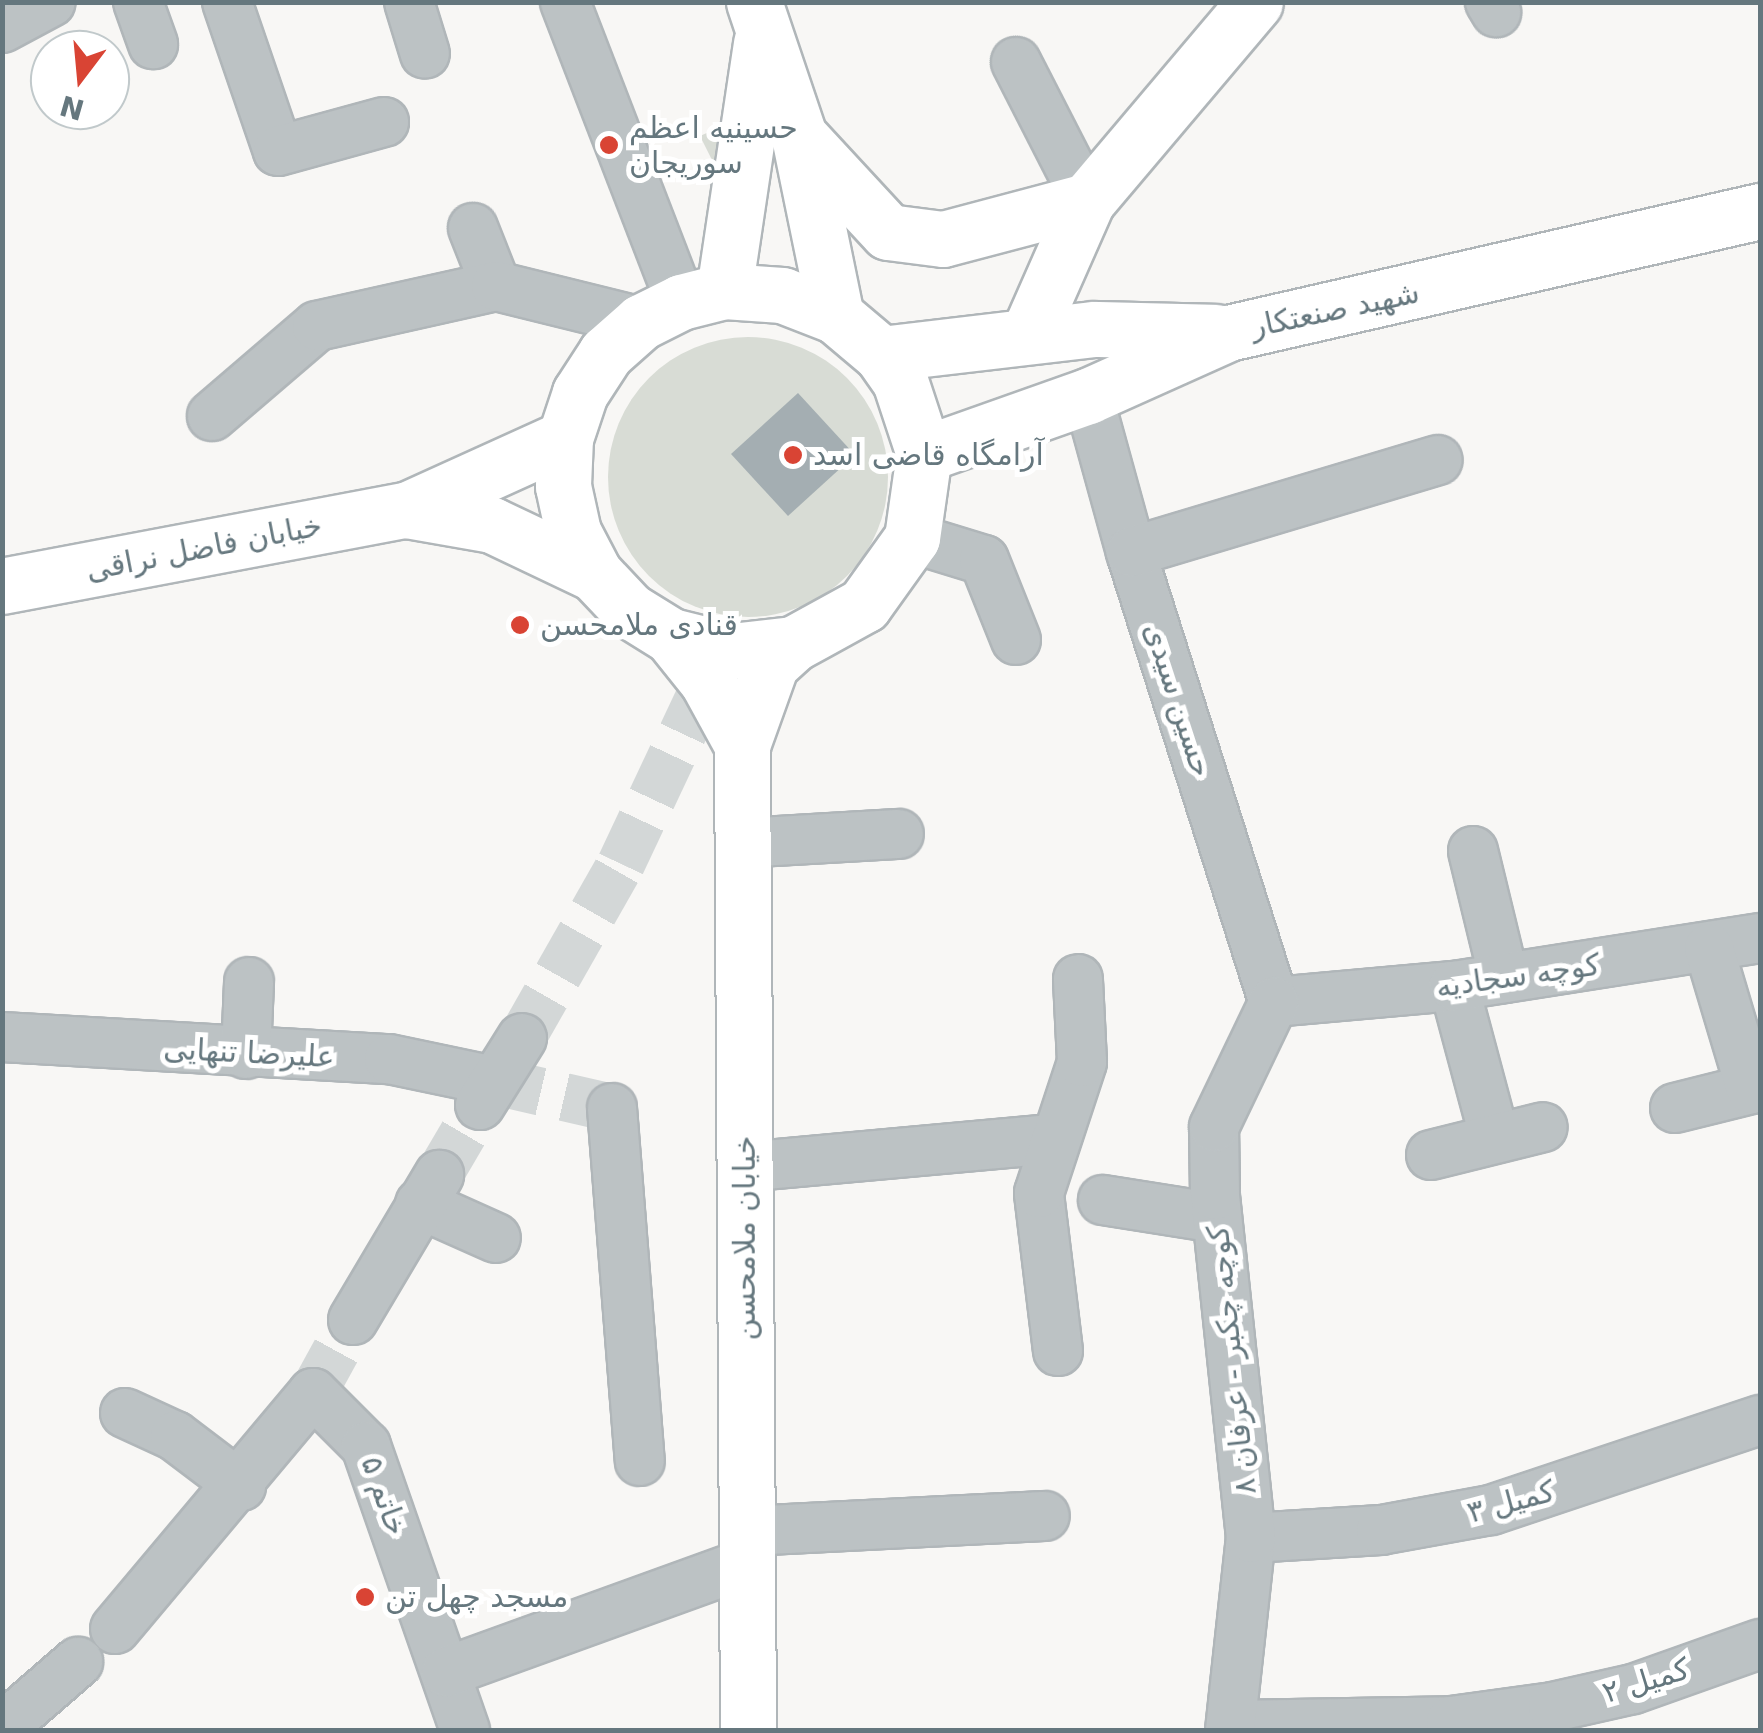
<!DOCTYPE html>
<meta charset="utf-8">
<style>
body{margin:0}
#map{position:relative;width:1763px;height:1733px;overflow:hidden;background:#f8f7f5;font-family:"DejaVu Sans","Noto Naskh Arabic",sans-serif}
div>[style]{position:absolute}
.green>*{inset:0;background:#d8dcd5}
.round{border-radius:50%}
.building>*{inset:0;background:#a4aeb2}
.minor-tunnel>*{height:48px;margin-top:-24px;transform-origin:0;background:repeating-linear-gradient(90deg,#d3d7d7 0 48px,transparent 0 72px)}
.roads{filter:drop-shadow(2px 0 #b0b6b9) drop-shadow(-2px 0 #b0b6b9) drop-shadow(0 2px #b0b6b9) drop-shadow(0 -2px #b0b6b9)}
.minor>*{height:48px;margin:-24px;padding:0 24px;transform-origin:24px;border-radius:24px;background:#bcc2c4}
.major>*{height:55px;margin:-27.5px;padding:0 27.5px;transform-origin:27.5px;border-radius:27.5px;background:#fff}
.dots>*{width:28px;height:28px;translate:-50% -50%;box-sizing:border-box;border:5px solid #fff;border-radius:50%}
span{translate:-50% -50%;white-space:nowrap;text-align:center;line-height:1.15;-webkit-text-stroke:10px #fff;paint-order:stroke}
.poi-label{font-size:30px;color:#65777e}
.left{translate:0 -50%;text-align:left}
.street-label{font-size:30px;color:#65777e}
.frame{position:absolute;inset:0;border:5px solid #65777e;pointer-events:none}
.north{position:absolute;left:30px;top:30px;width:100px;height:100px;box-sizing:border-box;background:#fff;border:2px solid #c1c9cb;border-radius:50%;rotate:196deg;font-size:28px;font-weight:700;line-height:40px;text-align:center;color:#65777e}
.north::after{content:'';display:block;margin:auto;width:35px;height:45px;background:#d94434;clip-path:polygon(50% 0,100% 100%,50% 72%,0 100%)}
</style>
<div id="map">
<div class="green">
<i style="clip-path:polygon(736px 120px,716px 168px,700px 136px)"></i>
<i class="round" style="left:608px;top:337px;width:280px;height:280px"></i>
</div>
<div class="building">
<i style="clip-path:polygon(798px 393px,855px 455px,788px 516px,731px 454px)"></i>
</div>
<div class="minor-tunnel">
<i style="left:522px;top:1038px;width:200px;rotate:-60.4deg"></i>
<i style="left:621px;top:864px;width:202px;rotate:-64.8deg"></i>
<i style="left:494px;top:1081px;width:121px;rotate:12.9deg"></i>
<i style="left:439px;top:1175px;width:81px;rotate:-59.6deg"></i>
<i style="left:313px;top:1393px;width:83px;rotate:-61.3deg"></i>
</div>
<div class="roads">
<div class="minor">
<i style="left:138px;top:2px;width:45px;rotate:70.3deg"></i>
<i style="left:227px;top:2px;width:157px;rotate:71.1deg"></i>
<i style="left:278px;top:151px;width:110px;rotate:-15.3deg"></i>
<i style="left:409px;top:2px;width:54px;rotate:72.9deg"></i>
<i style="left:565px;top:2px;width:322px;rotate:68.9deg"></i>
<i style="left:1490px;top:2px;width:12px;rotate:59deg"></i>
<i style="left:2px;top:28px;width:55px;rotate:-28deg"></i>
<i style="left:1016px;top:62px;width:156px;rotate:62.9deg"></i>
<i style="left:473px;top:228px;width:62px;rotate:68.4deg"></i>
<i style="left:1088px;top:396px;width:162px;rotate:74.6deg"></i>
<i style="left:1131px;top:552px;width:472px;rotate:72.4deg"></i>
<i style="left:212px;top:416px;width:138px;rotate:-40.6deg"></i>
<i style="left:317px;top:326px;width:183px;rotate:-12.6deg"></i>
<i style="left:496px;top:286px;width:149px;rotate:13.9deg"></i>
<i style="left:912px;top:538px;width:75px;rotate:17deg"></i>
<i style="left:984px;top:560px;width:86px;rotate:68.2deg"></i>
<i style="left:1131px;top:552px;width:320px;rotate:-16.7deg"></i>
<i style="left:742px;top:843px;width:157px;rotate:-3.3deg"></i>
<i style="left:1473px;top:851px;width:131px;rotate:76.3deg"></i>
<i style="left:1454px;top:986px;width:158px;rotate:75deg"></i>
<i style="left:1274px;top:1002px;width:181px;rotate:-5.1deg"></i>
<i style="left:1454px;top:986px;width:310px;rotate:-8.9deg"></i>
<i style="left:2px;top:1037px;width:388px;rotate:3.3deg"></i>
<i style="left:389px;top:1059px;width:107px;rotate:11.8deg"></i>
<i style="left:246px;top:1054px;width:72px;rotate:-87.6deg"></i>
<i style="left:480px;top:1105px;width:79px;rotate:-57.9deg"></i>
<i style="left:612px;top:1108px;width:354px;rotate:85.5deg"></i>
<i style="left:1675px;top:1108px;width:78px;rotate:-14deg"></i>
<i style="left:1751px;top:1089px;width:147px;rotate:-106.6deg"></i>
<i style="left:1431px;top:1155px;width:115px;rotate:-14deg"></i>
<i style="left:744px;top:1167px;width:310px;rotate:-5.2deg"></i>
<i style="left:1103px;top:1200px;width:115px;rotate:9deg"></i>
<i style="left:420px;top:1204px;width:83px;rotate:24.1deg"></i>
<i style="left:353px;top:1320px;width:169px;rotate:-59.3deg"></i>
<i style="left:1058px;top:1351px;width:159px;rotate:-96.9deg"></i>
<i style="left:1039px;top:1193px;width:138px;rotate:-71.8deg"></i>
<i style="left:1082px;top:1062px;width:83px;rotate:-92.8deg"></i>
<i style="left:125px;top:1413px;width:55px;rotate:24.7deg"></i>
<i style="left:175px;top:1436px;width:83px;rotate:37.1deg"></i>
<i style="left:747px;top:1531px;width:298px;rotate:-2.9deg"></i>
<i style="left:1251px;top:1538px;width:130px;rotate:-3.5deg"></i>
<i style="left:1381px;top:1530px;width:112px;rotate:-10.3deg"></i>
<i style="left:1491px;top:1510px;width:284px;rotate:-18.5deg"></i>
<i style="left:115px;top:1629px;width:308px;rotate:-50deg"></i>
<i style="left:313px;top:1393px;width:75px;rotate:45deg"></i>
<i style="left:366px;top:1446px;width:301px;rotate:70.8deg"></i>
<i style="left:446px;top:1672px;width:320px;rotate:-19.9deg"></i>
<i style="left:1231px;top:1725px;width:220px;rotate:-1deg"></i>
<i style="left:1451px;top:1721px;width:103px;rotate:-7.8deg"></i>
<i style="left:1553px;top:1707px;width:82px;rotate:-12.7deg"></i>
<i style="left:1633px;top:1689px;width:135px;rotate:-19.5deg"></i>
<i style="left:2px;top:1728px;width:101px;rotate:-41deg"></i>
<i style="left:1230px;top:1730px;width:193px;rotate:-83.8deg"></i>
<i style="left:1251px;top:1538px;width:345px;rotate:-96deg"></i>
<i style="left:1215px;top:1195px;width:68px;rotate:-90.8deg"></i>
<i style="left:1214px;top:1127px;width:139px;rotate:-64.4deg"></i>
</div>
<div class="major">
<i style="left:754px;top:2px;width:141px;rotate:71.4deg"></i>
<i style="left:799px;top:136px;width:184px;rotate:78.4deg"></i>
<i style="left:799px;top:136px;width:131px;rotate:47.2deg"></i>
<i style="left:888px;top:232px;width:55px;rotate:7.3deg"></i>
<i style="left:943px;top:239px;width:149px;rotate:-14.8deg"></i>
<i style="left:724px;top:291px;width:251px;rotate:-81.5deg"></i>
<i style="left:1028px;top:335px;width:146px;rotate:-66.2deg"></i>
<i style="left:1087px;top:201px;width:260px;rotate:-49.8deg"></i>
<i style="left:881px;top:354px;width:215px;rotate:-6.7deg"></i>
<i style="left:1095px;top:329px;width:120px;rotate:1.4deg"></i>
<i style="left:565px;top:438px;width:175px;rotate:155.6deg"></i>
<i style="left:406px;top:510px;width:87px;rotate:9.9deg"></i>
<i style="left:492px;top:525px;width:114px;rotate:25.4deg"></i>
<i style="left:595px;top:574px;width:50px;rotate:46.6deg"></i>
<i style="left:629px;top:610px;width:49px;rotate:31.8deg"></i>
<i style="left:671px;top:636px;width:62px;rotate:14deg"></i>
<i style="left:731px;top:651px;width:62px;rotate:-6.4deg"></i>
<i style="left:793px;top:644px;width:81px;rotate:-28.8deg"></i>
<i style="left:864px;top:605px;width:82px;rotate:-54.4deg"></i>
<i style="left:912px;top:538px;width:85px;rotate:-81.9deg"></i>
<i style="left:924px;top:454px;width:77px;rotate:-108.2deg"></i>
<i style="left:900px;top:381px;width:33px;rotate:-125deg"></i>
<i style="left:881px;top:354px;width:59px;rotate:-139.8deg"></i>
<i style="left:836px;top:316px;width:58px;rotate:-158.7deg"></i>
<i style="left:782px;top:295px;width:58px;rotate:-176.1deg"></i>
<i style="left:724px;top:291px;width:44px;rotate:165.7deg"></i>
<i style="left:681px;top:302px;width:45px;rotate:153.4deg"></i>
<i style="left:641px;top:322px;width:47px;rotate:138.5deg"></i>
<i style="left:606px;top:353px;width:48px;rotate:123deg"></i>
<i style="left:580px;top:393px;width:47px;rotate:108.4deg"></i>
<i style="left:565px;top:438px;width:48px;rotate:92.4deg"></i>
<i style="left:563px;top:486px;width:47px;rotate:77.7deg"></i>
<i style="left:573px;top:532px;width:47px;rotate:62.4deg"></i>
<i style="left:924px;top:454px;width:174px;rotate:-19.5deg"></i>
<i style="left:1088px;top:396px;width:154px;rotate:-24.2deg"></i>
<i style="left:1228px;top:333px;width:546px;rotate:-12.92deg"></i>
<i style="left:2px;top:586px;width:411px;rotate:-10.7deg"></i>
<i style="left:671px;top:636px;width:58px;rotate:51.3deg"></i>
<i style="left:707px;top:681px;width:73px;rotate:61.3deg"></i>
<i style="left:748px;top:1730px;width:985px;rotate:-90.35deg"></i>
<i style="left:742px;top:745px;width:86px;rotate:-70.3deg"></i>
<i style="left:771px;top:664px;width:30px;rotate:-42deg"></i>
</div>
</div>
<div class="dots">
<i style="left:609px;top:145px;background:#d94434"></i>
<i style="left:793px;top:455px;background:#d94434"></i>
<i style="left:520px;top:625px;background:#d94434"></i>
<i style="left:365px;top:1597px;background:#d94434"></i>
</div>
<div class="poi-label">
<span class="left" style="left:629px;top:145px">حسینیه اعظم<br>سوریجان</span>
<span class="left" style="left:813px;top:455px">آرامگاه قاضی اسد</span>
<span class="left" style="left:540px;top:625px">قنادی ملامحسن</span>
<span class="left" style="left:385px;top:1597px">مسجد چهل تن</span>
</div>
<div class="street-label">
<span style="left:1335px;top:310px;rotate:-12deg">شهید صنعتکار</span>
<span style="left:204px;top:548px;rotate:-11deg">خیابان فاضل نراقی</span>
<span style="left:1178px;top:700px;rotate:72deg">حسین سیدی</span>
<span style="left:1518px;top:976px;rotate:-8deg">کوچه سجادیه</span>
<span style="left:249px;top:1053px;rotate:3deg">علیرضا تنهایی</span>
<span style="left:745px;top:1238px;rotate:-90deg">خیابان ملامحسن</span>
<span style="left:1232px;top:1360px;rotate:-96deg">کوچه چکبر - عرفان ۸</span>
<span style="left:384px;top:1496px;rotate:70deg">خاتم ۵</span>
<span style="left:1511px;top:1502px;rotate:-15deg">کمیل ۳</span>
<span style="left:1646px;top:1681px;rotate:-17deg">کمیل ۲</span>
</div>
<div class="frame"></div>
<div class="north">N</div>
</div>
